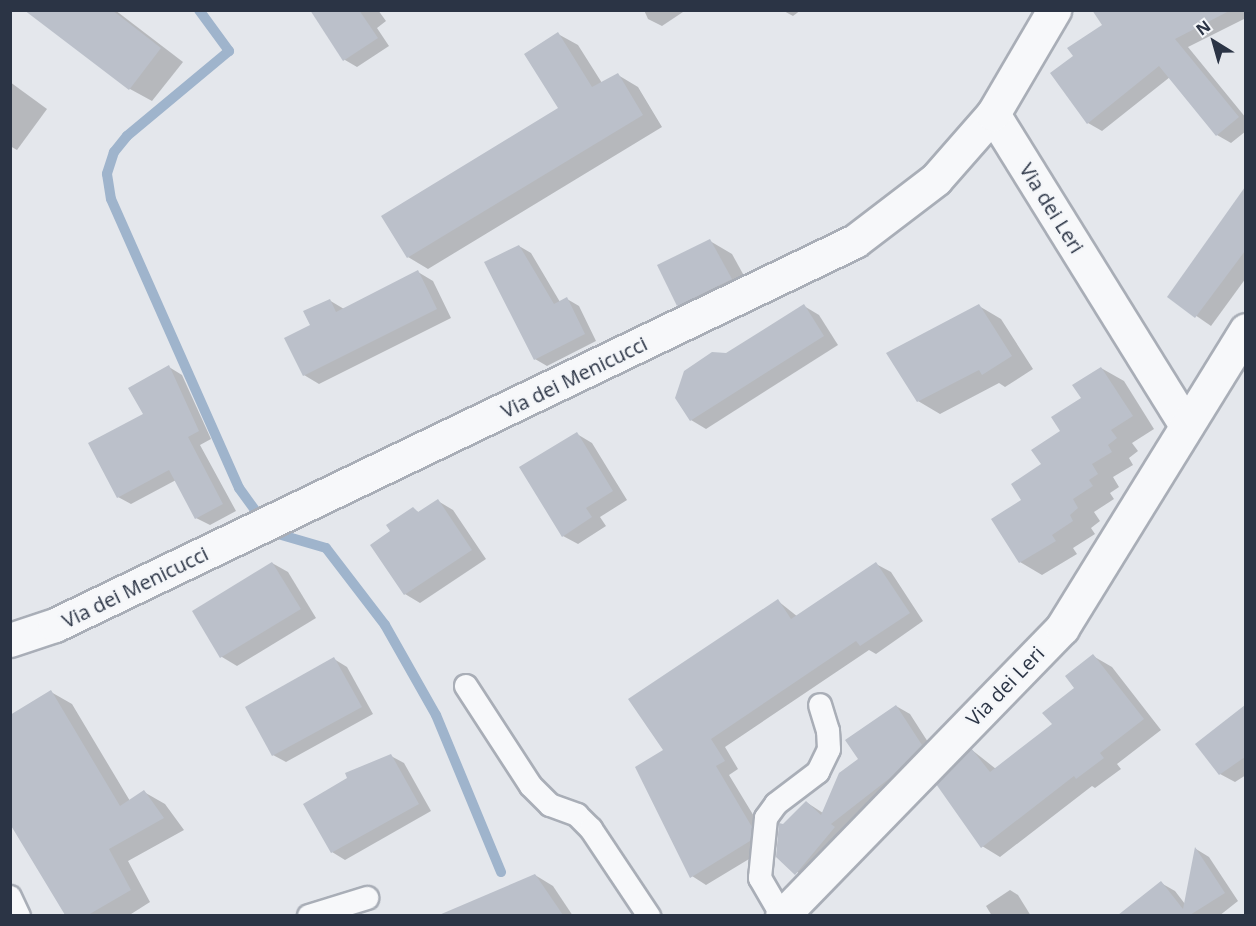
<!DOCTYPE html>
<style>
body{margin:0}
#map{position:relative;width:1256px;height:926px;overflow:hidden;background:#e4e7ec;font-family:"Open Sans",sans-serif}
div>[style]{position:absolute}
.shadow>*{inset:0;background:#0003}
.stream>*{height:10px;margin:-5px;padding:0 5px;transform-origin:5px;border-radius:5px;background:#9fb4cc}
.building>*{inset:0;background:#bbc0ca}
.roads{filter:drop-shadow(2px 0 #a9aeb7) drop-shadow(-2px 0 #a9aeb7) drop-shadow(0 2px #a9aeb7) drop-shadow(0 -2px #a9aeb7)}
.lane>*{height:22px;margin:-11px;padding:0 11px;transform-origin:11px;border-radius:11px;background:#f7f8fa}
.street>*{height:33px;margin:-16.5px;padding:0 16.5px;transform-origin:16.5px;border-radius:16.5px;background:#f7f8fa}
span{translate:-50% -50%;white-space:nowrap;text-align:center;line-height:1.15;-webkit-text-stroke:4.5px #f4f6f9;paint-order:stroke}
.street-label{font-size:20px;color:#2b3445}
.frame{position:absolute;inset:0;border:12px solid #2b3445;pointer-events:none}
.north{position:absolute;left:1184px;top:12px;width:60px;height:60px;-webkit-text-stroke:4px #f4f6f9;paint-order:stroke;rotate:323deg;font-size:16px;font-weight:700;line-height:24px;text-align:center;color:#2b3445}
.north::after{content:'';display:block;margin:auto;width:21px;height:27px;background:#2b3445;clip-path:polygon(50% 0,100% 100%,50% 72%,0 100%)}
</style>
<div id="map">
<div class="shadow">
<i style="clip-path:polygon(42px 10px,115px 10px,183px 62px,152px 101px,130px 89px)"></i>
<i style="clip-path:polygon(312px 10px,378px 10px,386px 21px,377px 28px,389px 46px,357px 67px,345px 60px)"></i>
<i style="clip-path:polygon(644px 10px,686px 10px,662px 26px,648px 19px)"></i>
<i style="clip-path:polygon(782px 10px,801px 10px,793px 16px)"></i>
<i style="clip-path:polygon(1246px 10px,1246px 18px,1188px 47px,1246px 118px,1246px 131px,1231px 143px,1217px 135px,1170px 77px,1102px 131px,1088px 123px,1075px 57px,1104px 25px,1094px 11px)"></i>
<i style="clip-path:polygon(558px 34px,578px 45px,602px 83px,618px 75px,638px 87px,662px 127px,428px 269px,408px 257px,560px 109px)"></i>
<i style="clip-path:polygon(10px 82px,47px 109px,17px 150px,10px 146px)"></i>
<i style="clip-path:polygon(1246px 200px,1246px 278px,1211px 326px,1169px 297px,1226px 218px)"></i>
<i style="clip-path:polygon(710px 241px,732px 254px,753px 292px,700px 318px,678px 305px)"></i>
<i style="clip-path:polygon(519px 246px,531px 253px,560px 302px,567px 299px,579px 306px,596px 341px,547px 366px,535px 359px)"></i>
<i style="clip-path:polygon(418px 272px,433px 281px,451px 318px,319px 384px,304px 375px,312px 325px,329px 300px,344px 309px)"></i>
<i style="clip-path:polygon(804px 306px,819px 315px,838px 345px,706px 429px,691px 420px,727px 354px)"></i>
<i style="clip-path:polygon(979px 306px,1001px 319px,1033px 369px,1005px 387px,999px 383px,940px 414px,918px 401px)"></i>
<i style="clip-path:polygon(169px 367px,182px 375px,211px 439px,200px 445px,236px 511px,210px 525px,196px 518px,176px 480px,131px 504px,118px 497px,145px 414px)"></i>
<i style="clip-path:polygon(1101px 368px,1124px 381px,1154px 429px,1132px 443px,1138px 451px,1129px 458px,1133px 465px,1113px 477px,1119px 487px,1110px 493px,1114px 499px,1094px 512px,1100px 521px,1091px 528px,1095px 534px,1073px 548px,1077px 554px,1042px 575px,1020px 562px,1024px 500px)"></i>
<i style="clip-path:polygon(577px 434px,592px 443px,627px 500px,600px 517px,606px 526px,578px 544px,563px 536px)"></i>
<i style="clip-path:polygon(438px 501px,453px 510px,486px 559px,420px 603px,405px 594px,392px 532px,413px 509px,420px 513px)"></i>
<i style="clip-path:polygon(272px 563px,288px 572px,316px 618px,237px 666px,222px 657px,194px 611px)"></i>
<i style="clip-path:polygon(876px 564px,891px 572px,923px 621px,876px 654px,869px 650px,725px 747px,738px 769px,729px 775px,766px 836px,764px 850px,706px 885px,692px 876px,665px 751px,778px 601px,798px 617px)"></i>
<i style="clip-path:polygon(1093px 656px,1112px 667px,1161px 730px,1117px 764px,1121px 769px,1095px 788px,1092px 786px,1000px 857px,982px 846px,972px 750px,996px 769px,1054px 725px)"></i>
<i style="clip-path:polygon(334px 659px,347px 667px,373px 714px,286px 762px,273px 755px)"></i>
<i style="clip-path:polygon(51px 692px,72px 704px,130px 801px,144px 792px,165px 804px,184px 830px,128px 861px,150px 902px,128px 916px,67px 916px,10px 822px)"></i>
<i style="clip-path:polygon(896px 706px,910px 714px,935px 753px,810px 882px,777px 856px,783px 826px,806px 802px,823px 813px)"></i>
<i style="clip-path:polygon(1246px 707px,1246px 775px,1235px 782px,1220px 774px,1197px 744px)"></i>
<i style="clip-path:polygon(391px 756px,404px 763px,431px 811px,345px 860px,332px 852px)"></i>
<i style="clip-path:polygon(1196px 849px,1209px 857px,1238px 901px,1219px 916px,1120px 916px,1161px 883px,1175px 891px,1185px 904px)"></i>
<i style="clip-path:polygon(535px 875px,553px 886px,573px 916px,442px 916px)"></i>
<i style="clip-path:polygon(1010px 890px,1018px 895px,1031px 916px,992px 916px,986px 906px)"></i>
</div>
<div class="stream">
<i style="left:199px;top:10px;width:51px;rotate:53.8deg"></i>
<i style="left:229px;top:51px;width:133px;rotate:140.2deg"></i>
<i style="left:127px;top:136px;width:21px;rotate:129deg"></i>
<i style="left:114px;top:152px;width:23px;rotate:108deg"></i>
<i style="left:107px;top:174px;width:25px;rotate:81deg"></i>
<i style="left:111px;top:199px;width:316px;rotate:66.1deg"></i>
<i style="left:239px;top:488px;width:32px;rotate:54deg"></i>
<i style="left:278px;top:534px;width:50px;rotate:16.3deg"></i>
<i style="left:326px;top:548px;width:97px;rotate:52.5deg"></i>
<i style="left:385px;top:625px;width:103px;rotate:60.5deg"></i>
<i style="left:436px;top:715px;width:170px;rotate:67.5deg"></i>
</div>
<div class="building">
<i style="clip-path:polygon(24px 10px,112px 10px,161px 48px,129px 90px)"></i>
<i style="clip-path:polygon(310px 10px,359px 10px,378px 38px,343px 61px)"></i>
<i style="clip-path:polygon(1092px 10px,1231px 10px,1175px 39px,1239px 117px,1216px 136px,1159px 66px,1087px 124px,1050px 73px,1073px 56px,1067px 48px,1102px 25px)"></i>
<i style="clip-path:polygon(558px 32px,592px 87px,618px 73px,643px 115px,407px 258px,381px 216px,558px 108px,524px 54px)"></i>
<i style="clip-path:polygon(1245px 187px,1245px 251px,1195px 318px,1167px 297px)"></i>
<i style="clip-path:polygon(710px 239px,732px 279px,677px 306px,657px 265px)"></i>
<i style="clip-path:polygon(519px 245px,554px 304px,567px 297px,585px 334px,534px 360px,484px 262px)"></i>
<i style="clip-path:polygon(418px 270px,437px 309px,303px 376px,284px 338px,310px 325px,303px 311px,330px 299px,336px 312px)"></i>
<i style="clip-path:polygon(804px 304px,824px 336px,690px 421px,675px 398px,684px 371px,712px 352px,726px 353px)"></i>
<i style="clip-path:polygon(979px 304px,1012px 356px,982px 375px,979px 370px,917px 402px,886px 353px)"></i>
<i style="clip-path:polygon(169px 365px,199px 431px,188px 437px,223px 504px,195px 519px,169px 470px,117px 498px,88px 443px,143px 414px,128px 388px)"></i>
<i style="clip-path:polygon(1101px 367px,1133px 416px,1111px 430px,1117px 438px,1108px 445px,1112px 452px,1092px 464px,1098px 474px,1089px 480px,1093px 486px,1073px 499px,1078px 508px,1070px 515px,1073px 521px,1052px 535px,1056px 541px,1019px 563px,991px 519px,1021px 500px,1011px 484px,1041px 464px,1031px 450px,1060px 431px,1051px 417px,1081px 398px,1072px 385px)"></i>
<i style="clip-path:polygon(577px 432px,613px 491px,586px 508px,592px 517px,562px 537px,519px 467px)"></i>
<i style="clip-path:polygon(438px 499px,472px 550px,404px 595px,370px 545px,390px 531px,386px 525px,413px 507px,418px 512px)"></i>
<i style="clip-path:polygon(272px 562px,301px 609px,220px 658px,192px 611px)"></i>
<i style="clip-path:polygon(876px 562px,910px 613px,860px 646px,856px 641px,711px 739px,725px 761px,716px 766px,752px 827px,750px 841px,690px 878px,635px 767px,663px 750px,628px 699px,778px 599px,791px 619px)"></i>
<i style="clip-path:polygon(1093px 654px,1144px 719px,1100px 753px,1104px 758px,1076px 779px,1074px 776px,981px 848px,936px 784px,971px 748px,990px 772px,1052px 724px,1042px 713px,1074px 688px,1065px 676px)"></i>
<i style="clip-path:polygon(334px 657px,362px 707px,272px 756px,245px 707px)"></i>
<i style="clip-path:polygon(51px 690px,120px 806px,144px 790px,164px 818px,109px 849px,131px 890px,88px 915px,65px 915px,10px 824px,10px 715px)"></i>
<i style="clip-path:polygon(896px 705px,922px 745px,890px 778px,831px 824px,835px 827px,795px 875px,776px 857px,779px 823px,783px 824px,806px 801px,821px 815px,839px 773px,858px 759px,845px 740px)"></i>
<i style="clip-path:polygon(1245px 705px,1245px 757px,1219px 775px,1195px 744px)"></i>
<i style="clip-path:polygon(391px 754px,419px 804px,331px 853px,303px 804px,347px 778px,345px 773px)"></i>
<i style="clip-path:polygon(1195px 847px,1225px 893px,1190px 915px,1118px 915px,1161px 881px,1183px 909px)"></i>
<i style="clip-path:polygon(535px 874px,563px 915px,439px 915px)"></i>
</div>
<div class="roads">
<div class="lane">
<i style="left:466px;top:686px;width:119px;rotate:57deg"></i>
<i style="left:531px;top:786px;width:27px;rotate:45deg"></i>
<i style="left:550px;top:805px;width:29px;rotate:20deg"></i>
<i style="left:577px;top:815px;width:20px;rotate:45deg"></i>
<i style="left:591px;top:829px;width:105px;rotate:56.3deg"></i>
<i style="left:10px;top:897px;width:21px;rotate:65deg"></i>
<i style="left:309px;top:916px;width:61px;rotate:-17.2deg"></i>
<i style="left:782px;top:916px;width:44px;rotate:-120.1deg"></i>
<i style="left:760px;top:878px;width:60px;rotate:-84.3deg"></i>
<i style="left:766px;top:818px;width:17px;rotate:-54deg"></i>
<i style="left:776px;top:804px;width:53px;rotate:-37.3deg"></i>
<i style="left:818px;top:772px;width:25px;rotate:-64deg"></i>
<i style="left:829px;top:749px;width:18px;rotate:-93deg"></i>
<i style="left:828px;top:731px;width:27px;rotate:-107deg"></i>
</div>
<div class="street">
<i style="left:993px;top:114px;width:366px;rotate:58.2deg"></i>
<i style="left:10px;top:640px;width:47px;rotate:-18.4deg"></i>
<i style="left:55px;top:625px;width:887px;rotate:-25.64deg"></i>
<i style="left:855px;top:241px;width:102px;rotate:-37.4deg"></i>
<i style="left:936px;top:179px;width:86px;rotate:-48.8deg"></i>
<i style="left:993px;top:114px;width:121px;rotate:-59.6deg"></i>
<i style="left:782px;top:916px;width:402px;rotate:-45.8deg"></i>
<i style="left:1062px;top:628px;width:350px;rotate:-58.3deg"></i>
</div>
</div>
<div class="street-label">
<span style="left:1052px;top:208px;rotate:58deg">Via dei Leri</span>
<span style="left:574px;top:377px;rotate:-26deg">Via dei Menicucci</span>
<span style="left:135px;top:587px;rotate:-26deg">Via dei Menicucci</span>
<span style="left:1005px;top:686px;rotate:-46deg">Via dei Leri</span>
</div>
<div class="frame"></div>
<div class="north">N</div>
</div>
